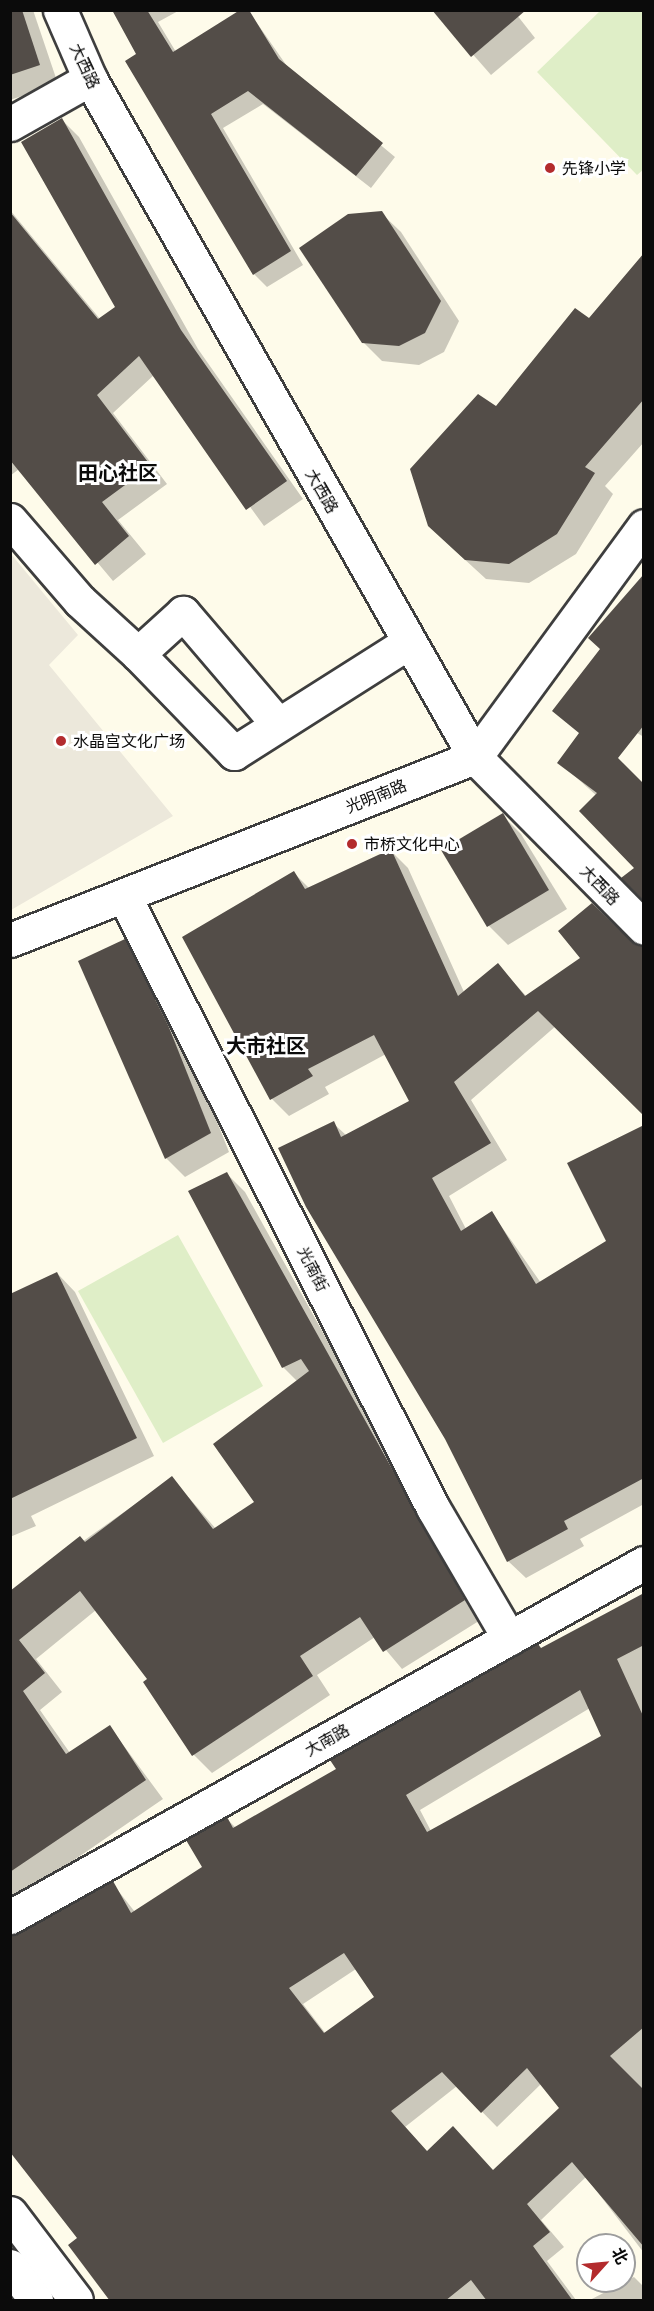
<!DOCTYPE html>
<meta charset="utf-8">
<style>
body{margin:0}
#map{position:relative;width:654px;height:2311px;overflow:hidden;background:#fefbea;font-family:"Source Serif 4","Noto Sans SC",serif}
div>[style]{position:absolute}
.pitch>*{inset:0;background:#dfeec7}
.plaza>*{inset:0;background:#ece8db}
.shadow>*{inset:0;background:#0003}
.building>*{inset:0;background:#534d48}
.roads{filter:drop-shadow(2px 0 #3e3e3e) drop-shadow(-2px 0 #3e3e3e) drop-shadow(0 2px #3e3e3e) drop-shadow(0 -2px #3e3e3e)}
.minor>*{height:33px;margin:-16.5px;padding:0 16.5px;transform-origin:16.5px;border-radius:16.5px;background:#fff}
.dots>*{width:16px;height:16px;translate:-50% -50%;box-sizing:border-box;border:3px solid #fff;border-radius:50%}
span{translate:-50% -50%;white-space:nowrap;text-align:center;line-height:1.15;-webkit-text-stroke:6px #fff;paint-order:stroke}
.street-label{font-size:16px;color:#0b0b0b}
.poi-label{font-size:16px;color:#0b0b0b}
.left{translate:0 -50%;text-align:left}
.quarter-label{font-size:20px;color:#0b0b0b;font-weight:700}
.frame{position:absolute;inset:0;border:12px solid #0b0b0b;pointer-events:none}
.north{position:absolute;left:576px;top:2233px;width:60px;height:60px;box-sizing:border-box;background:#fff;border:2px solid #9d9d9d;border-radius:50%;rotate:63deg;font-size:16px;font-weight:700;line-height:24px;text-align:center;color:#0b0b0b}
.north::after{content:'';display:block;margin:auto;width:21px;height:27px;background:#b32b2d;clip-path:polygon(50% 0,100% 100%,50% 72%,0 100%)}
</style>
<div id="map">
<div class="pitch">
<i style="clip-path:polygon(600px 11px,643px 11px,644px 169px,637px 175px,537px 72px)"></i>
<i style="clip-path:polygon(178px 1235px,263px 1386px,163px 1443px,78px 1291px)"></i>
</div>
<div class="plaza">
<i style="clip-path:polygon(11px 554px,78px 635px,49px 665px,173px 816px,11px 910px)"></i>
</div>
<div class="shadow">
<i style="clip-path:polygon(10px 10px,33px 10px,58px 84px,10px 100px)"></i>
<i style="clip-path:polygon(114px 10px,180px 10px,158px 22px,176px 52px,248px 10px,289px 69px,395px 157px,371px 188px,263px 104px,223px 128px,303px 265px,267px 287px,254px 274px)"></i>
<i style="clip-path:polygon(434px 10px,513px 10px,535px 38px,491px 75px)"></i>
<i style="clip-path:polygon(62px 120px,79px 137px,198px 349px,303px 499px,264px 526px,154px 375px,113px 413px,167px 484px,118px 520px,146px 554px,113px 581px,19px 469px,10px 476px,10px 210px,100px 319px,117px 307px)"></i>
<i style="clip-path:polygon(381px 213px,401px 232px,459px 321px,444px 352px,419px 365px,382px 361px,363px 342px)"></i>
<i style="clip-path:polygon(644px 254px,644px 442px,605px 486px,613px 494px,576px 554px,529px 583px,486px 579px,450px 546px,497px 408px,589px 320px)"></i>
<i style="clip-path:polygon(644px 574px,644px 737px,586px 704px,601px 649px,590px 638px)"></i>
<i style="clip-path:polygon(559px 762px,644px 785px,597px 796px)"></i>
<i style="clip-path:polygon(502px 815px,521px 834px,567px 909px,508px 945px,489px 926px)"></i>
<i style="clip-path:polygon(391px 851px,408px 868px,464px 992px,498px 965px,527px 997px,582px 958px,592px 904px,643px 950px,471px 1100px,507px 1160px,449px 1196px,466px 1229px,492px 1213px,541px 1283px,608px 1242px,644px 1126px,644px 1504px,580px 1539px,584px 1546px,526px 1578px,508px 1561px,333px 1123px,347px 1136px,411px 1101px,386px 1054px,325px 1087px,329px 1094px,289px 1116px,272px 1099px,294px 873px,309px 888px)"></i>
<i style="clip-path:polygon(124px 940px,143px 959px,187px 1046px,229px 1152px,185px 1177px,166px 1158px)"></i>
<i style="clip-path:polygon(227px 1174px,245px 1192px,482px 1619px,402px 1669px,375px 1637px,317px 1675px,330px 1695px,212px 1773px,194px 1755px,145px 1682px,149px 1679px,96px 1610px,36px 1659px,62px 1692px,40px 1710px,70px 1753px,110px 1727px,163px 1799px,10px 1904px,10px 1593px,172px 1478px,216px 1529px,256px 1502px,298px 1382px,283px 1367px)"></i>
<i style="clip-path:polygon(57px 1273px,75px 1292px,154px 1456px,31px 1516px,36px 1526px,10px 1537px,10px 1296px)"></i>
<i style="clip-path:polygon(evenodd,644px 1595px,644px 2253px,586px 2177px,541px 2220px,564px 2247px,547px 2261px,576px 2300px,112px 2300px,79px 2239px,112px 1883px,135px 1912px,204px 1868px,227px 1819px,236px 1828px,644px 1595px,590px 1708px,603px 1736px,431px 1831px,420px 1810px,590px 1708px,644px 1595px,356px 1969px,376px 1997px,326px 2034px,303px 2004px,356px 1969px,644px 1595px,541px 2084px,561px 2109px,494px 2171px,427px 2152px,405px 2127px,457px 2086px,497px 2127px,541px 2084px)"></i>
<i style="clip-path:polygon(634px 2277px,644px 2287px,644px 2300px,590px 2300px)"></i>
</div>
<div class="building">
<i style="clip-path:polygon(10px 10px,22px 10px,40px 65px,10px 75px)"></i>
<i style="clip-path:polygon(112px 10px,147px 10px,173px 52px,240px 10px,249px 10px,279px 59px,383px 143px,356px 176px,248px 91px,211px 114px,291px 251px,253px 275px,125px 61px,136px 54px)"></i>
<i style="clip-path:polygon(432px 10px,526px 10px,471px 57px)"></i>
<i style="clip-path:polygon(62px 118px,181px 330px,287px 481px,246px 510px,139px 356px,97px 395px,151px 466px,102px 502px,129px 536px,95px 565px,10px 460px,10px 212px,98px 319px,115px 307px,21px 142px)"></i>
<i style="clip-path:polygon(382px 211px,441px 301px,425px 333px,399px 346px,362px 343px,299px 248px,348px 214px)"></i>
<i style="clip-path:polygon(644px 253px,644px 399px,585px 467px,595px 473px,557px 534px,509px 564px,465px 560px,428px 526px,410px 469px,478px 394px,496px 406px,575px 308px,589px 318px)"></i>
<i style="clip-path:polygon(644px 574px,644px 725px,618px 758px,644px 784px,644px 901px,621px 878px,634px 868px,579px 811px,597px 793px,557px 763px,579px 733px,552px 711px,600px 649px,588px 638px)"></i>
<i style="clip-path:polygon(503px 813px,549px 890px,487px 927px,441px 850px)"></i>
<i style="clip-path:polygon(391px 849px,458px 996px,498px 963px,525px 996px,580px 958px,558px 931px,592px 903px,631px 941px,644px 946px,644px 1116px,538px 1011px,454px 1082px,491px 1143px,432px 1178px,461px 1231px,492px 1211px,536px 1284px,606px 1241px,567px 1163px,644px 1125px,644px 1478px,564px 1521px,568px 1529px,507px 1562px,445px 1439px,306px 1207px,278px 1148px,334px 1121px,341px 1137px,409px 1101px,374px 1035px,308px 1069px,313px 1076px,270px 1100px,182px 937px,294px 871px,305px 889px)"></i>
<i style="clip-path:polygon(125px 939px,168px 1025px,211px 1133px,165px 1159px,78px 961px)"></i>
<i style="clip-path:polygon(227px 1172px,465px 1600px,383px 1652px,360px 1617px,300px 1656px,313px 1676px,192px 1756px,143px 1682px,147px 1679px,80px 1591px,19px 1640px,45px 1673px,23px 1691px,66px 1754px,110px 1725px,146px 1780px,10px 1872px,10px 1591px,80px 1536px,85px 1542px,172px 1476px,213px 1529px,254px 1502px,213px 1444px,309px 1371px,301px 1359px,282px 1368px,188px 1191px)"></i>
<i style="clip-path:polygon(57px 1272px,137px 1438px,10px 1499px,10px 1294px)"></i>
<i style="clip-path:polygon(evenodd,644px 1593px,644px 1645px,617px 1659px,644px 1718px,644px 2027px,610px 2056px,644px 2090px,644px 2247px,572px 2162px,527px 2204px,550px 2232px,533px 2246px,573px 2301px,487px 2301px,471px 2280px,445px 2301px,110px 2301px,68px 2245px,77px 2238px,10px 2152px,10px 1936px,113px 1881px,131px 1913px,202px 1867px,186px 1840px,227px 1817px,233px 1828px,336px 1769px,330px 1760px,538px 1644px,541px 1648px,644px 1593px,580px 1690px,601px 1736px,427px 1832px,406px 1795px,580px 1690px,644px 1593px,344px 1953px,374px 1997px,324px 2033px,289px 1988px,344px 1953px,644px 1593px,527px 2068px,559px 2108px,493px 2170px,453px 2126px,427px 2151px,391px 2111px,442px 2072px,481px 2113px,527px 2068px)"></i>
</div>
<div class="roads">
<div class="minor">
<i style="left:60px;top:10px;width:75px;rotate:66.5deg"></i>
<i style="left:90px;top:79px;width:780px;rotate:60.41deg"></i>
<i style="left:475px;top:757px;width:240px;rotate:45.3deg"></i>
<i style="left:10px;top:124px;width:92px;rotate:-29.4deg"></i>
<i style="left:10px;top:520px;width:107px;rotate:49.2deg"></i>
<i style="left:80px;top:601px;width:79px;rotate:42.4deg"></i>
<i style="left:277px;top:723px;width:145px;rotate:-130.5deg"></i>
<i style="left:183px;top:613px;width:61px;rotate:137.7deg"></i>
<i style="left:138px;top:654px;width:138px;rotate:45.9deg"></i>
<i style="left:234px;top:753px;width:207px;rotate:-32.4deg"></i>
<i style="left:124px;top:896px;width:686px;rotate:63.21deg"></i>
<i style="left:433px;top:1508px;width:151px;rotate:59.7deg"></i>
<i style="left:10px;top:940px;width:500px;rotate:-21.5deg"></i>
<i style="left:475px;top:757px;width:286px;rotate:-53.8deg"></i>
<i style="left:10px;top:1917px;width:726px;rotate:-29.18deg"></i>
<i style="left:10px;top:2213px;width:109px;rotate:52.8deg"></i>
<i style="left:10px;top:2266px;width:43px;rotate:52.6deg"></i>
</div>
</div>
<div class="dots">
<i style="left:550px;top:168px;background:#b32b2d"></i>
<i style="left:61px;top:741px;background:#b32b2d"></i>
<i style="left:352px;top:844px;background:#b32b2d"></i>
</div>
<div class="street-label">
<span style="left:85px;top:66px;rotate:65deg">大西路</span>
<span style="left:322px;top:491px;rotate:60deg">大西路</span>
<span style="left:376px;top:796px;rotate:-22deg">光明南路</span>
<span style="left:600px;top:885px;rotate:46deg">大西路</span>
<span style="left:313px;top:1269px;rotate:63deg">光南街</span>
<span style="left:327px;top:1740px;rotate:-29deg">大南路</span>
</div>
<div class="poi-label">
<span class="left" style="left:562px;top:168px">先锋小学</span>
<span class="left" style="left:73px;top:741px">水晶宫文化广场</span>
<span class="left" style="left:364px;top:844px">市桥文化中心</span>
</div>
<div class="quarter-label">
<span style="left:118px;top:473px">田心社区</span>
<span style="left:266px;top:1046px">大市社区</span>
</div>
<div class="frame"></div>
<div class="north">北</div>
</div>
